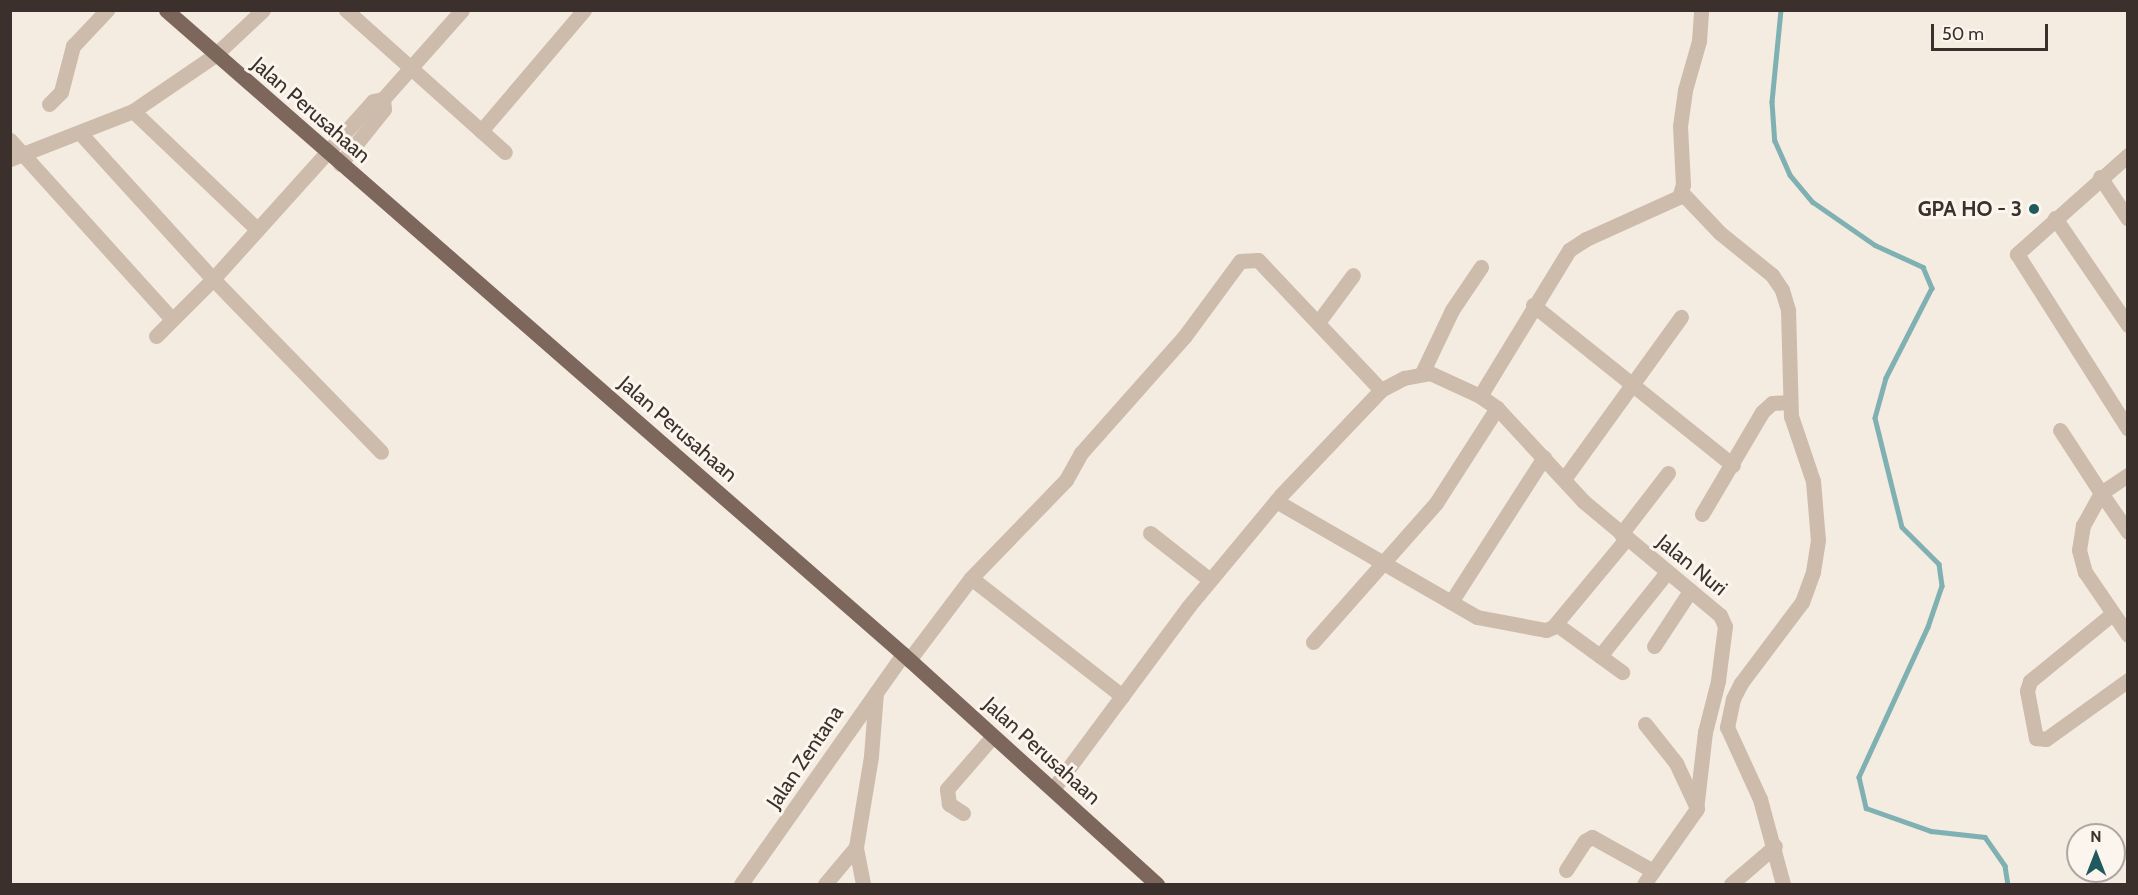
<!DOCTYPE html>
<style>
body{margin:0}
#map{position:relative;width:2138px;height:895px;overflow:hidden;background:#f4ebe1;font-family:Cabin,sans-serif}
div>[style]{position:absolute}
.stream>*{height:4.5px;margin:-2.25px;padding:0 2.25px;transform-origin:2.25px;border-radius:2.25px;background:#7fb0b2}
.minor>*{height:15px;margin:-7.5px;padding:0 7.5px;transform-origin:7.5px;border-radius:7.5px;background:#cdbbac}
.major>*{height:15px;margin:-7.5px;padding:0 7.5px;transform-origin:7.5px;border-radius:7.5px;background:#7d675c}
.dots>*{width:16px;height:16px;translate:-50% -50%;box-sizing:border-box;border:3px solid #fbf5ee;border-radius:50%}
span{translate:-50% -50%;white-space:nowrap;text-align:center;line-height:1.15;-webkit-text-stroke:6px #fbf5ee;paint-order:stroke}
.street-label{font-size:21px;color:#3b302b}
.poi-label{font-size:21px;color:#3b302b;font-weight:700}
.right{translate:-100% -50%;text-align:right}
.frame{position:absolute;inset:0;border:12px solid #3b302b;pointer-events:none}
.north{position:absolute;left:2066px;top:823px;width:60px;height:60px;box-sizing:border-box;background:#fbf5ee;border:2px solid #aea6a0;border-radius:50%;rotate:0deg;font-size:16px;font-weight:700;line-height:24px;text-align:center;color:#3b302b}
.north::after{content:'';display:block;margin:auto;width:21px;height:27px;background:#1f5a5e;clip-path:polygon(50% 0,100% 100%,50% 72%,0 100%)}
.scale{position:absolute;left:1931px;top:24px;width:117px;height:27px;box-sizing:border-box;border:3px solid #3b302b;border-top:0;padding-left:8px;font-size:18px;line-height:21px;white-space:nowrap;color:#3b302b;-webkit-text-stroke:4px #fbf5ee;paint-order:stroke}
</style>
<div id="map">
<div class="stream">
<i style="left:1781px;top:10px;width:92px;rotate:95.6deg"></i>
<i style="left:1772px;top:102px;width:39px;rotate:86deg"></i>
<i style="left:1775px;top:141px;width:37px;rotate:66deg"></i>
<i style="left:1790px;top:175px;width:35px;rotate:50deg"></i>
<i style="left:1813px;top:202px;width:75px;rotate:34.7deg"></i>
<i style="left:1875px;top:245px;width:53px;rotate:24.6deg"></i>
<i style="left:1923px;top:267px;width:23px;rotate:67deg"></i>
<i style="left:1932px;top:288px;width:101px;rotate:117.1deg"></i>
<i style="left:1886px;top:378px;width:41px;rotate:105.4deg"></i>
<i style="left:1875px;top:418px;width:112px;rotate:76.1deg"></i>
<i style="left:1902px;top:527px;width:52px;rotate:45deg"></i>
<i style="left:1939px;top:564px;width:22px;rotate:82deg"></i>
<i style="left:1942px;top:586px;width:43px;rotate:108.9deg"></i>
<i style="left:1928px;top:627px;width:165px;rotate:114.7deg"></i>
<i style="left:1859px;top:777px;width:32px;rotate:77deg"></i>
<i style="left:1866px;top:808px;width:69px;rotate:19.5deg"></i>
<i style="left:1931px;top:831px;width:54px;rotate:6.3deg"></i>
<i style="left:1985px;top:837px;width:35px;rotate:55deg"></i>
<i style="left:2005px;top:866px;width:18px;rotate:81deg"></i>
</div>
<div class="minor">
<i style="left:346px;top:10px;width:213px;rotate:41.8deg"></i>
<i style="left:49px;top:104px;width:17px;rotate:-45deg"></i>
<i style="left:61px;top:92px;width:48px;rotate:-75.4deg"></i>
<i style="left:73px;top:46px;width:50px;rotate:-46.6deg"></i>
<i style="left:133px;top:111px;width:170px;rotate:43.6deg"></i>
<i style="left:481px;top:131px;width:159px;rotate:-49.6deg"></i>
<i style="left:80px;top:133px;width:197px;rotate:47.7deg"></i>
<i style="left:213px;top:279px;width:241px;rotate:45.8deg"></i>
<i style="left:10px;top:140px;width:241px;rotate:47.9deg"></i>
<i style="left:2128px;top:155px;width:149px;rotate:138.3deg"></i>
<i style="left:2017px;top:254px;width:207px;rotate:57.6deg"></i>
<i style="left:10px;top:159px;width:132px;rotate:-21.3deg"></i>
<i style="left:133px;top:111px;width:99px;rotate:-34.3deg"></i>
<i style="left:215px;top:55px;width:66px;rotate:-43.2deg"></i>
<i style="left:340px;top:164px;width:70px;rotate:-51.3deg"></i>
<i style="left:384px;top:109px;width:10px;rotate:-96deg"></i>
<i style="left:2100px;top:177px;width:50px;rotate:56.3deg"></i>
<i style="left:1682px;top:193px;width:55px;rotate:46.5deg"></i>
<i style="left:1720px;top:233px;width:67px;rotate:38.9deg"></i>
<i style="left:1772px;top:275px;width:18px;rotate:56deg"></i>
<i style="left:1782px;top:290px;width:21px;rotate:73deg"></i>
<i style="left:1788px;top:310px;width:106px;rotate:88.4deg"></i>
<i style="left:1791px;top:416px;width:69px;rotate:71.3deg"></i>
<i style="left:1813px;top:481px;width:59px;rotate:85.2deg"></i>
<i style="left:1818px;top:540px;width:32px;rotate:99deg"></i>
<i style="left:1813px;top:572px;width:32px;rotate:110deg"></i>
<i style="left:1802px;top:602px;width:101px;rotate:127deg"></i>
<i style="left:1741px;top:683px;width:18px;rotate:117deg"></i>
<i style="left:1733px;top:699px;width:29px;rotate:102deg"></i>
<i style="left:1727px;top:727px;width:79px;rotate:65.4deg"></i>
<i style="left:1760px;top:799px;width:88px;rotate:74.9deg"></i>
<i style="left:2055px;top:218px;width:130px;rotate:55.7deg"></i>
<i style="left:1533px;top:305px;width:256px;rotate:38.7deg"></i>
<i style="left:1319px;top:321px;width:57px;rotate:-53.5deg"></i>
<i style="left:156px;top:336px;width:81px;rotate:-45deg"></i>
<i style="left:213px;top:279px;width:239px;rotate:-48deg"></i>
<i style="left:373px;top:101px;width:10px;rotate:-11deg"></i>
<i style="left:383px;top:99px;width:119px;rotate:-48.4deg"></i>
<i style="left:1422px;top:373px;width:70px;rotate:-64.5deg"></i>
<i style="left:1452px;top:310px;width:52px;rotate:-56deg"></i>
<i style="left:1480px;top:396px;width:21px;rotate:35deg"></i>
<i style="left:1497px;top:408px;width:127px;rotate:47.2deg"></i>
<i style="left:1583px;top:501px;width:178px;rotate:39.8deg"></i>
<i style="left:1720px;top:615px;width:12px;rotate:66deg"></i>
<i style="left:1725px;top:626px;width:55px;rotate:97.3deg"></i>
<i style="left:1718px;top:681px;width:53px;rotate:104.3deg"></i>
<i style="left:1705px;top:732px;width:79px;rotate:96.6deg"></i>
<i style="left:1696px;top:810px;width:90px;rotate:125.1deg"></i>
<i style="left:2060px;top:430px;width:75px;rotate:56.9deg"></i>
<i style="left:2101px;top:493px;width:32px;rotate:-34deg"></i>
<i style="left:1564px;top:479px;width:200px;rotate:-54.2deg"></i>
<i style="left:1276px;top:501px;width:232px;rotate:30deg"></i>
<i style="left:1477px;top:617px;width:70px;rotate:10.7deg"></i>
<i style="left:1546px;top:630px;width:8px;rotate:-23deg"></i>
<i style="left:1553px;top:627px;width:116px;rotate:-50.3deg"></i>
<i style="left:1702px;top:514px;width:118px;rotate:-59.5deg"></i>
<i style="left:1762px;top:412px;width:13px;rotate:-42deg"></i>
<i style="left:1772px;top:403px;width:18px;rotate:-3deg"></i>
<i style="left:2128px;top:532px;width:47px;rotate:-124.7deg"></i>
<i style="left:2101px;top:493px;width:37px;rotate:119deg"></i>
<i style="left:2083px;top:525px;width:25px;rotate:99deg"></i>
<i style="left:2079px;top:550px;width:23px;rotate:75deg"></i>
<i style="left:2085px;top:572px;width:76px;rotate:55.7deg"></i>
<i style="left:1150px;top:533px;width:76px;rotate:38.1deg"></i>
<i style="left:1621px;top:534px;width:77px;rotate:-52.4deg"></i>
<i style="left:971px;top:578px;width:192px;rotate:38deg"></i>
<i style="left:1451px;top:602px;width:172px;rotate:-57.3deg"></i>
<i style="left:2112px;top:614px;width:106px;rotate:140.7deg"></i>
<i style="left:2030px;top:681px;width:10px;rotate:107deg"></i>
<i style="left:2027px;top:691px;width:48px;rotate:79.2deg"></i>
<i style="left:2036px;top:738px;width:10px;rotate:6deg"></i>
<i style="left:2046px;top:739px;width:101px;rotate:-35.7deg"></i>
<i style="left:1556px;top:624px;width:82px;rotate:36deg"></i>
<i style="left:1313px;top:642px;width:186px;rotate:-48.5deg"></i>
<i style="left:1436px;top:503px;width:113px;rotate:-57.3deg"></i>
<i style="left:1654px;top:646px;width:66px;rotate:-56.8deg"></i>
<i style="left:1600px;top:656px;width:107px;rotate:-51.4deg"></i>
<i style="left:909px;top:660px;width:103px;rotate:-52.9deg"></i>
<i style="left:971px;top:578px;width:136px;rotate:-45.9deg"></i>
<i style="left:1066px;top:480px;width:31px;rotate:-61deg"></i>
<i style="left:1081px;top:453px;width:155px;rotate:-48.4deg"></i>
<i style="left:1184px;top:337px;width:94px;rotate:-53.6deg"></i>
<i style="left:1240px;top:261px;width:18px;rotate:-3deg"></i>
<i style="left:1258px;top:260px;width:179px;rotate:46.6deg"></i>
<i style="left:1645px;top:724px;width:50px;rotate:51.5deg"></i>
<i style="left:1676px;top:763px;width:50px;rotate:65deg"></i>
<i style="left:1053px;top:789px;width:227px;rotate:-53.4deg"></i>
<i style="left:1188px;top:607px;width:146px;rotate:-50.3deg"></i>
<i style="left:1281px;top:495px;width:145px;rotate:-46.4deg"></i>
<i style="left:1381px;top:390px;width:26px;rotate:-28deg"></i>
<i style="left:1404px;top:378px;width:26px;rotate:-11deg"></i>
<i style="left:1430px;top:373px;width:55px;rotate:24.7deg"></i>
<i style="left:1480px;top:396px;width:171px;rotate:-58.6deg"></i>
<i style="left:1569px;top:250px;width:20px;rotate:-33deg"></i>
<i style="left:1586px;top:239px;width:102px;rotate:-24.3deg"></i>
<i style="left:1679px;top:197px;width:13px;rotate:-72deg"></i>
<i style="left:1683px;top:185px;width:59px;rotate:-92.9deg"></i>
<i style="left:1680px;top:126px;width:36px;rotate:-82deg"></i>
<i style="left:1685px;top:90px;width:51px;rotate:-74.1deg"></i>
<i style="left:1699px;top:41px;width:31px;rotate:-86deg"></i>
<i style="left:963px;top:813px;width:17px;rotate:-147deg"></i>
<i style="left:949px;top:804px;width:15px;rotate:-98deg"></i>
<i style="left:947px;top:789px;width:70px;rotate:-49deg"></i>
<i style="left:1566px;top:870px;width:35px;rotate:-57deg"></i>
<i style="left:1585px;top:841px;width:8px;rotate:-30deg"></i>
<i style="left:1592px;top:837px;width:70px;rotate:29.1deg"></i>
<i style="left:741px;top:884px;width:281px;rotate:-54.8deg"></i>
<i style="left:825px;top:884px;width:48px;rotate:-50deg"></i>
<i style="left:863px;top:884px;width:38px;rotate:-101deg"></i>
<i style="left:856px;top:847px;width:92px;rotate:-80.6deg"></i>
<i style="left:871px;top:756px;width:64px;rotate:-85.5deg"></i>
<i style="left:1731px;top:884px;width:58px;rotate:-40.8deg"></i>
</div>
<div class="major">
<i style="left:166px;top:10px;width:979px;rotate:41.15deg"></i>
<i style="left:903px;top:654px;width:343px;rotate:42.2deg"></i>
</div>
<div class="dots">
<i style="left:2034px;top:209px;background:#1f5a5e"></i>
</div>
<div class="street-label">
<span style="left:311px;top:110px;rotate:41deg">Jalan Perusahaan</span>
<span style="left:678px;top:429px;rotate:41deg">Jalan Perusahaan</span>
<span style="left:1692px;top:565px;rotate:39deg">Jalan Nuri</span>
<span style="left:1042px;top:751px;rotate:42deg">Jalan Perusahaan</span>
<span style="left:805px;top:757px;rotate:-56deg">Jalan Zentana</span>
</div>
<div class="poi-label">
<span class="right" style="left:2022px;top:209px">GPA HO - 3</span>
</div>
<div class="frame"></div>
<div class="north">N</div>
<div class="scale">50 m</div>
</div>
